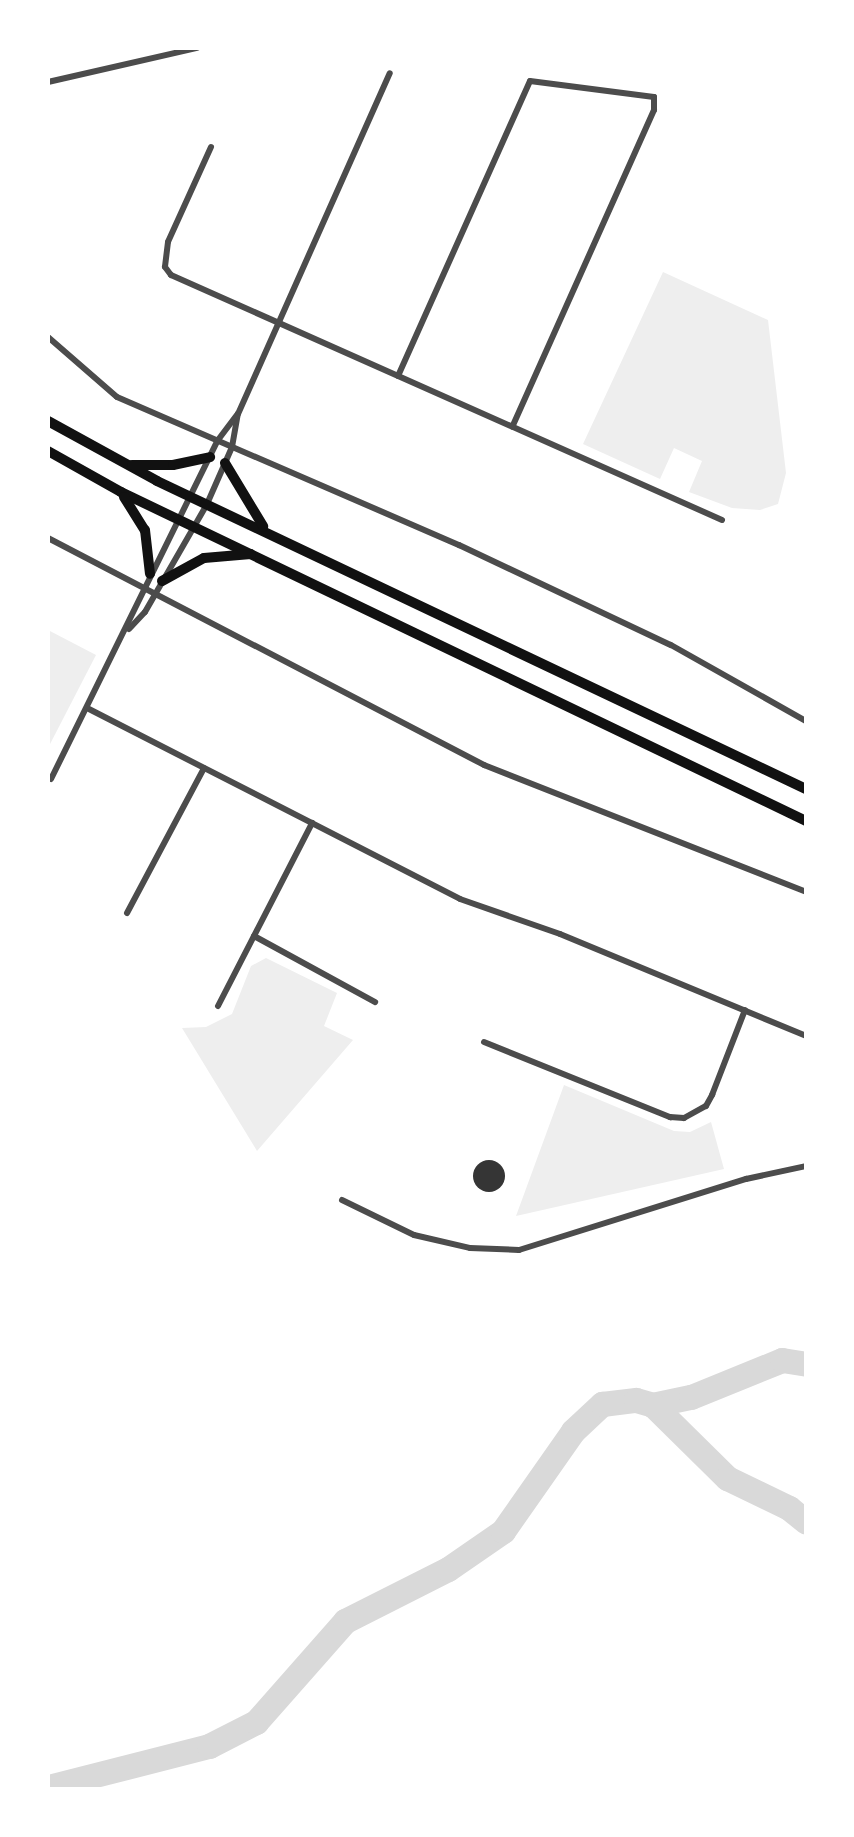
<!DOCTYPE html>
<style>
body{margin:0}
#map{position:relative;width:854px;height:1837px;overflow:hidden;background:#fff;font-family:"DejaVu Sans",sans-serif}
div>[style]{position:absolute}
.green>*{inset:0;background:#eee}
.river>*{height:25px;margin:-12.5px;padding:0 12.5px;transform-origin:12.5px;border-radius:12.5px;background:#d9d9d9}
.building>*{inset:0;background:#353535}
.round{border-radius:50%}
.minor>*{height:6px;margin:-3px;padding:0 3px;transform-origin:3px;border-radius:3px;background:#4c4c4c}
.trunk>*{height:10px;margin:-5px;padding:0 5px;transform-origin:5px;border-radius:5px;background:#111}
span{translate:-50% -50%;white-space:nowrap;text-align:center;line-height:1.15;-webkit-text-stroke:9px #fff;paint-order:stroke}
.frame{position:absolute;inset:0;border:50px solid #fff;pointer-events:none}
</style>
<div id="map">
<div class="green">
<i style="clip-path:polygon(663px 272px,768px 320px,786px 473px,778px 504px,760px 510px,732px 508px,689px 492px,702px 461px,674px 448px,660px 479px,583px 444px)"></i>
<i style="clip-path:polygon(48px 630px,96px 655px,48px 748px)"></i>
<i style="clip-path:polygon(266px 958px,337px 993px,324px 1026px,353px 1040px,257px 1151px,182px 1028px,206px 1027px,232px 1014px,251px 966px)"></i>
<i style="clip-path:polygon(564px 1085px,674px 1131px,690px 1132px,711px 1122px,724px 1169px,516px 1216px)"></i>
</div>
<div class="river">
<i style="left:652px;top:1405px;width:40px;rotate:-12deg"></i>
<i style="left:691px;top:1397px;width:98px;rotate:-22.1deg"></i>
<i style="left:782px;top:1360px;width:24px;rotate:9deg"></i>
<i style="left:48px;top:1787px;width:166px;rotate:-14.3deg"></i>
<i style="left:209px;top:1746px;width:53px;rotate:-27.1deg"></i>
<i style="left:256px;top:1722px;width:135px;rotate:-48.6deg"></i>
<i style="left:345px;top:1621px;width:115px;rotate:-26.8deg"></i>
<i style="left:448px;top:1569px;width:67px;rotate:-34.6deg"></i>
<i style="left:503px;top:1531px;width:122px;rotate:-55deg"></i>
<i style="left:573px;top:1431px;width:40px;rotate:-43deg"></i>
<i style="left:602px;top:1404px;width:34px;rotate:-7deg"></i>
<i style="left:636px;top:1400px;width:18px;rotate:16deg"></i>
<i style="left:653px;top:1405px;width:104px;rotate:44.6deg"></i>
<i style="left:727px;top:1478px;width:69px;rotate:25.8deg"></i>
<i style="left:789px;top:1508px;width:22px;rotate:39deg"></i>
</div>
<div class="building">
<i class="round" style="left:473px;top:1160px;width:32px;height:32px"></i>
</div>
<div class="minor">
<i style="left:48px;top:82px;width:153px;rotate:-12.9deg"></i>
<i style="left:211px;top:147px;width:104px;rotate:114.4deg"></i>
<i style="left:168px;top:242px;width:25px;rotate:97deg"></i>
<i style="left:165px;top:267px;width:10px;rotate:53deg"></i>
<i style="left:171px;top:275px;width:603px;rotate:23.97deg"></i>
<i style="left:48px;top:337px;width:91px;rotate:41deg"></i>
<i style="left:117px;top:397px;width:373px;rotate:23.4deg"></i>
<i style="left:459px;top:545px;width:234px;rotate:25.3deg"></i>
<i style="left:671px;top:645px;width:155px;rotate:29.4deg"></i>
<i style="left:398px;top:376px;width:323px;rotate:-65.9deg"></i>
<i style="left:530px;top:81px;width:125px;rotate:7.4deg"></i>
<i style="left:654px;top:97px;width:13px;rotate:90deg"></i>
<i style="left:654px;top:110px;width:347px;rotate:114.1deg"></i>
<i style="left:48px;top:538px;width:492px;rotate:27.5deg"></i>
<i style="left:484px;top:765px;width:346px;rotate:21.5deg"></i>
<i style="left:129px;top:629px;width:23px;rotate:-47deg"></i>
<i style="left:145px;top:612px;width:125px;rotate:-60.1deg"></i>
<i style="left:207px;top:504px;width:62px;rotate:-66.3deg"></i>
<i style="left:232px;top:447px;width:34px;rotate:-80deg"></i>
<i style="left:238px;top:414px;width:373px;rotate:-66deg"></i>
<i style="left:87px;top:708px;width:419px;rotate:27.1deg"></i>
<i style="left:460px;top:899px;width:106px;rotate:19.3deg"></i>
<i style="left:560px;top:934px;width:266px;rotate:22.5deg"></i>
<i style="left:51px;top:779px;width:378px;rotate:-63.8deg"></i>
<i style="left:218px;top:440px;width:31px;rotate:-53deg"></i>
<i style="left:127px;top:913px;width:164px;rotate:-62deg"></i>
<i style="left:254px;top:936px;width:138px;rotate:28.6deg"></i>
<i style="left:218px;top:1006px;width:206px;rotate:-62.8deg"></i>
<i style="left:484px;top:1042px;width:201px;rotate:22deg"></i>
<i style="left:670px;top:1117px;width:14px;rotate:4deg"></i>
<i style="left:684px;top:1118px;width:25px;rotate:-29deg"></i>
<i style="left:706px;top:1106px;width:13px;rotate:-61deg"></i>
<i style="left:712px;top:1095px;width:91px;rotate:-68.8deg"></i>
<i style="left:342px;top:1200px;width:80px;rotate:25.9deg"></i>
<i style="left:414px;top:1235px;width:57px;rotate:13.1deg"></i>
<i style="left:470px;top:1248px;width:49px;rotate:2.3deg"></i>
<i style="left:519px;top:1250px;width:238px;rotate:-17.4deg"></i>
<i style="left:746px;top:1179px;width:61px;rotate:-12.2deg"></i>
</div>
<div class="trunk">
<i style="left:48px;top:421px;width:124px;rotate:28.8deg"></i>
<i style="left:157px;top:481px;width:718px;rotate:25.39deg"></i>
<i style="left:48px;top:451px;width:84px;rotate:29.3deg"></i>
<i style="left:121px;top:492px;width:760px;rotate:25.65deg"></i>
<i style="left:225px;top:463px;width:74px;rotate:58.9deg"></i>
<i style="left:132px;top:465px;width:41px"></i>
<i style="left:173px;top:465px;width:38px;rotate:-12deg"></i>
<i style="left:124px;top:497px;width:39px;rotate:58deg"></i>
<i style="left:145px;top:530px;width:44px;rotate:83.5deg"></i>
<i style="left:162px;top:581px;width:48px;rotate:-28.7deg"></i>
<i style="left:204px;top:558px;width:47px;rotate:-4.9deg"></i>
</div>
<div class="frame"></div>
</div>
